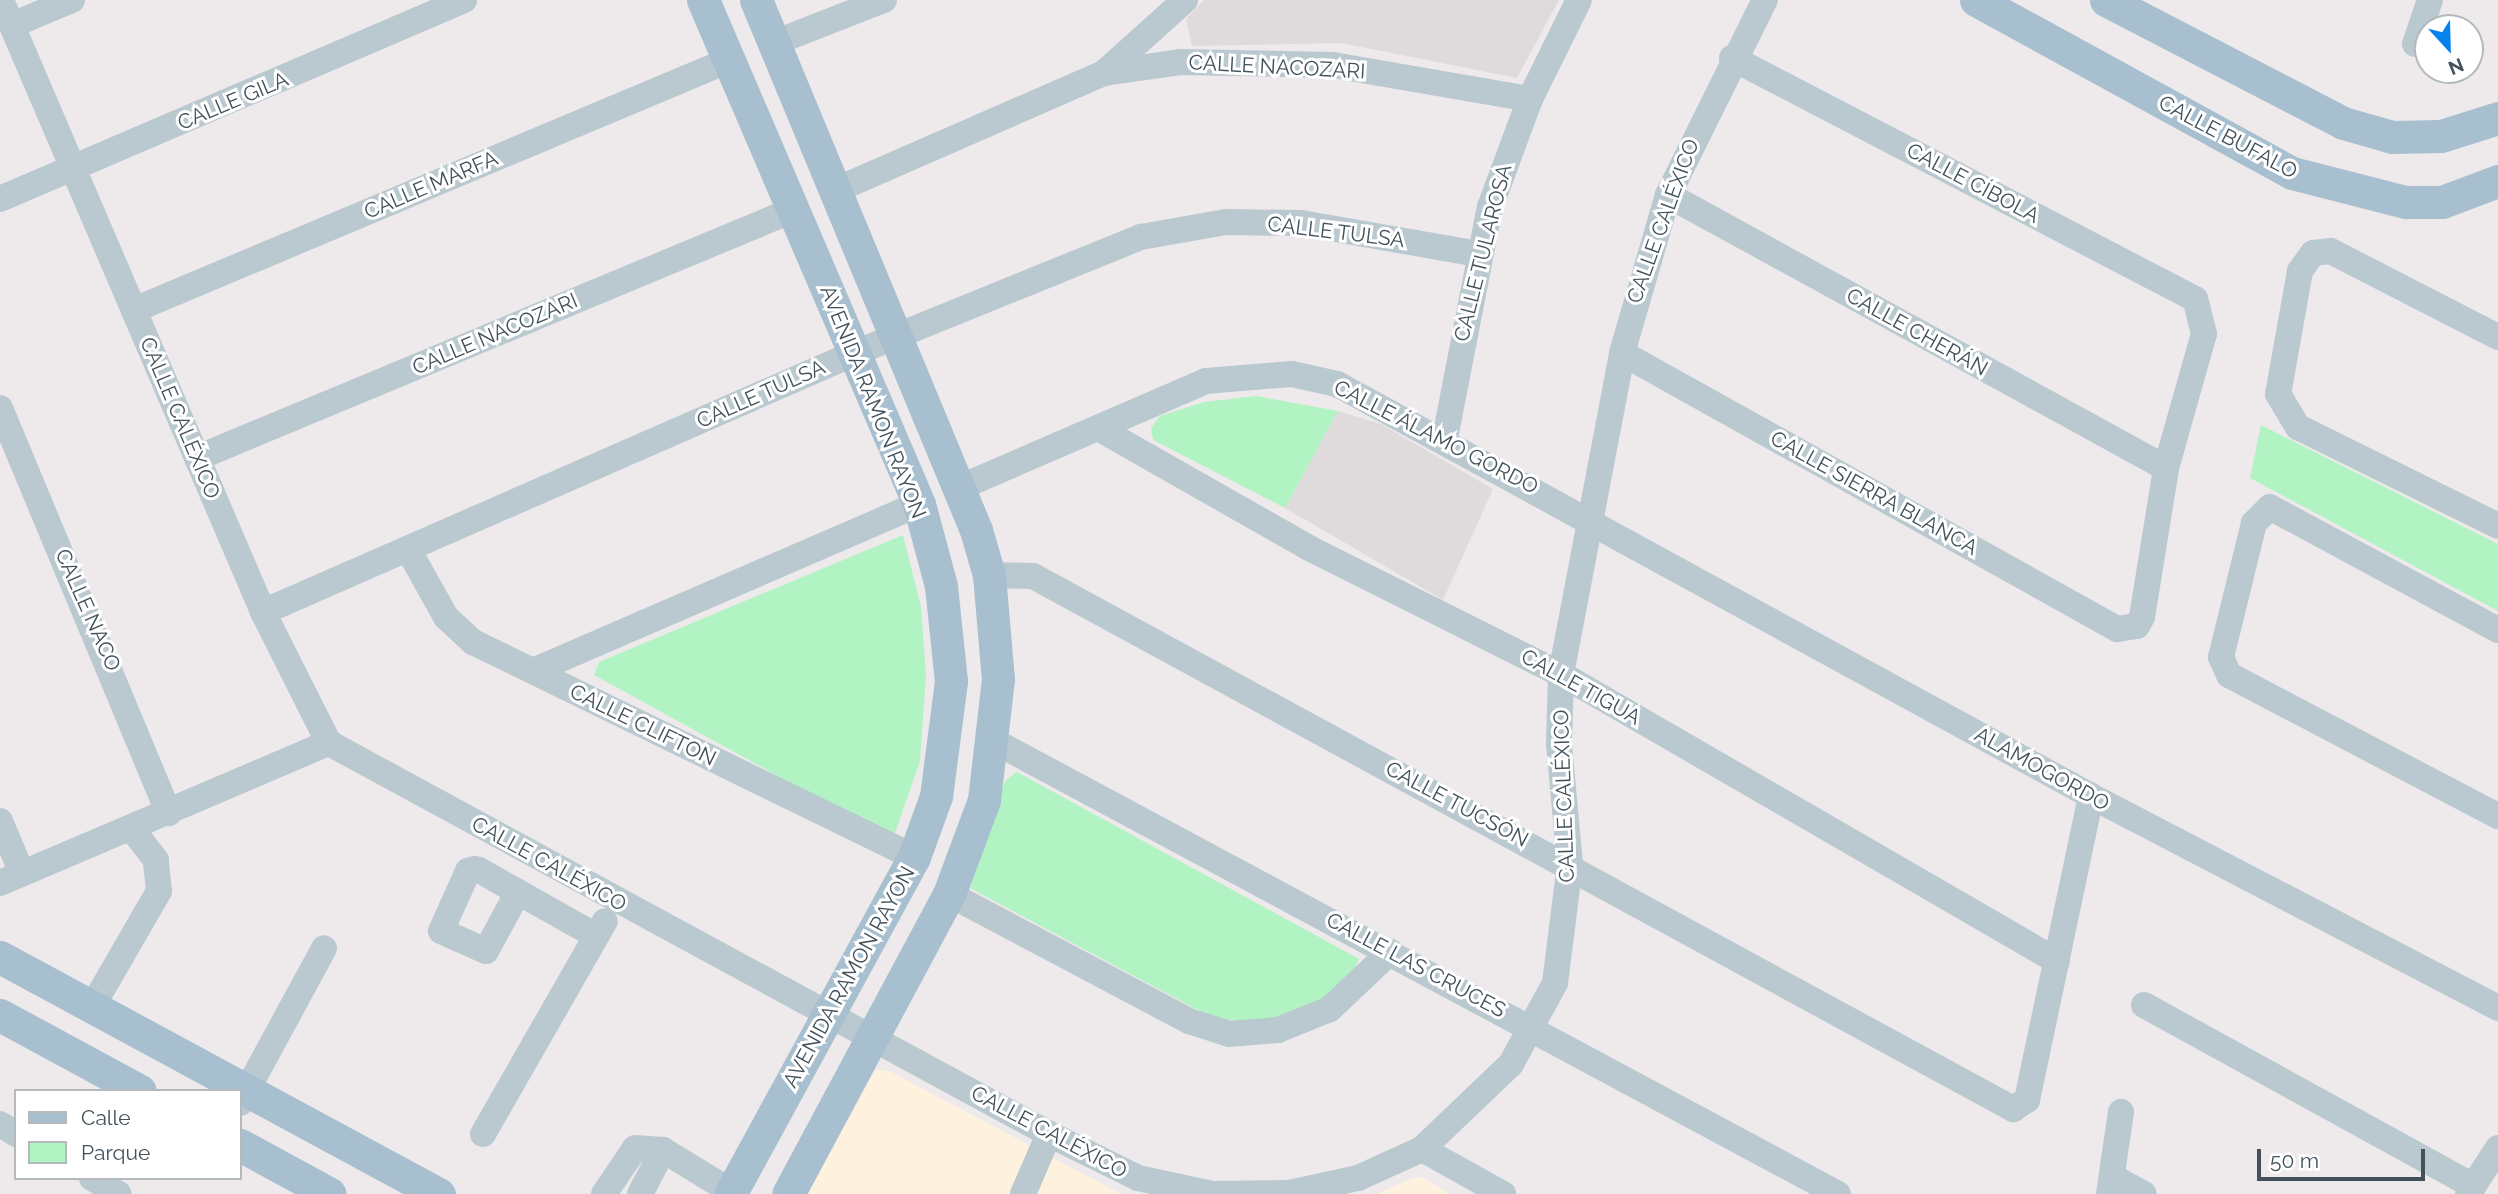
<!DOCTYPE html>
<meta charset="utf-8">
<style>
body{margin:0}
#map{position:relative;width:2498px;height:1194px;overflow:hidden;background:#eeeaeb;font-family:Raleway,sans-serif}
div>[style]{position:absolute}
.commercial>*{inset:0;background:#fef2df}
.education>*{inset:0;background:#dfdbdd}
.green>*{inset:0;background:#b2f3c4}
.minor>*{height:26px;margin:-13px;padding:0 13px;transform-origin:13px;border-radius:13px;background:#bac8d0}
.major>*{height:33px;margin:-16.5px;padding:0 16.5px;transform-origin:16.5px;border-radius:16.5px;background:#a7bfce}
span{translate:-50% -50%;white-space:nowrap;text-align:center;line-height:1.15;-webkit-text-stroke:6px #fff;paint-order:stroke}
.street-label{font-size:21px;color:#42515a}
.legend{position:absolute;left:14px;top:1089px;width:228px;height:91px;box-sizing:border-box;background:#fff;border:2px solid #b3b9bd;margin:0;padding:9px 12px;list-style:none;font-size:21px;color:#42515a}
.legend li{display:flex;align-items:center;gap:14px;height:35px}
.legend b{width:35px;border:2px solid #b3b9bd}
.north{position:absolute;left:2414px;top:14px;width:70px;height:70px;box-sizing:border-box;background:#fff;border:2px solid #b3b9bd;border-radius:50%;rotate:158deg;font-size:19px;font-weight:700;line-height:28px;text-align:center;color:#42515a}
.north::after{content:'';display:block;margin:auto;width:24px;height:32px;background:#0582ee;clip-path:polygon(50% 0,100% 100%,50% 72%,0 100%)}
.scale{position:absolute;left:2257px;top:1149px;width:168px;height:32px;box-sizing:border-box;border:4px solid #42515a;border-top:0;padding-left:9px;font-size:21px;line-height:24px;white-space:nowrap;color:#42515a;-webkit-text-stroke:5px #fff;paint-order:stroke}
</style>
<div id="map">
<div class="commercial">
<i style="clip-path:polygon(876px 1069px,891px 1072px,1121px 1194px,808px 1194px)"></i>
<i style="clip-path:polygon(1422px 1177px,1450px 1194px,1377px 1194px,1413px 1178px)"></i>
</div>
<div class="education">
<i style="clip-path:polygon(1204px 0,1559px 0,1517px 78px,1341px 43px,1192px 46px,1186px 19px)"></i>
<i style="clip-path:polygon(1338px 411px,1381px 424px,1493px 489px,1443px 600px,1285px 508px)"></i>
</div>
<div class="green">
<i style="clip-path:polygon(1256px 396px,1338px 411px,1285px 508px,1153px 440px,1151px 428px,1160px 416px,1204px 402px)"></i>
<i style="clip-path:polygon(2261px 425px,2498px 544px,2498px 611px,2250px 478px)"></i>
<i style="clip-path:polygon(903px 535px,921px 607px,926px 675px,920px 761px,893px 839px,594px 675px,599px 662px)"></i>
<i style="clip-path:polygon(1017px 772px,1359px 959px,1347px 984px,1313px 1007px,1279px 1018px,1245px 1023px,1209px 1016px,970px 888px,1005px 781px)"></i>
</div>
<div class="minor">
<i style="left:1px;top:0;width:666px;rotate:66.82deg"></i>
<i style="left:263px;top:612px;width:147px;rotate:63.3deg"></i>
<i style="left:329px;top:743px;width:819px;rotate:28.5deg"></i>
<i style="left:1049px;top:1134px;width:99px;rotate:26.3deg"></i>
<i style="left:1138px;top:1178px;width:76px;rotate:12.2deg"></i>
<i style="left:1212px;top:1194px;width:77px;rotate:-0.7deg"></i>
<i style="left:1289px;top:1193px;width:71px;rotate:-12.3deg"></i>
<i style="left:1358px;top:1178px;width:70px;rotate:-24.4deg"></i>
<i style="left:1422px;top:1149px;width:123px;rotate:-43.7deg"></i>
<i style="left:1511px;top:1064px;width:92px;rotate:-61.5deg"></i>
<i style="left:1555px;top:983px;width:119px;rotate:-82.8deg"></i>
<i style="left:1570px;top:865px;width:122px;rotate:-95.2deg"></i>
<i style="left:1559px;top:743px;width:69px;rotate:-88.3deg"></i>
<i style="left:1561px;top:674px;width:327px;rotate:-79.2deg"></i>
<i style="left:1622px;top:353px;width:165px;rotate:-73.8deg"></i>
<i style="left:1668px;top:195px;width:218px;rotate:-63.6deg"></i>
<i style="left:12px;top:25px;width:65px;rotate:-22.6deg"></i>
<i style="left:774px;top:43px;width:118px;rotate:-21.4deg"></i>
<i style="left:2415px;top:44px;width:46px;rotate:-71.2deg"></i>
<i style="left:1104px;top:73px;width:109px;rotate:-42deg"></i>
<i style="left:836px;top:190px;width:292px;rotate:-23.6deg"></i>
<i style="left:1104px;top:73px;width:77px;rotate:-8.2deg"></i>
<i style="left:1180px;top:62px;width:153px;rotate:1.1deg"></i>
<i style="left:1333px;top:65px;width:200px;rotate:9.8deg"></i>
<i style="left:1668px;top:195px;width:568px;rotate:28.73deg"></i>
<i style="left:0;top:199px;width:505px;rotate:-23.21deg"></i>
<i style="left:134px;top:310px;width:645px;rotate:-22.79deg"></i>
<i style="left:2498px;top:337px;width:188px;rotate:-152.8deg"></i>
<i style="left:2331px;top:251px;width:18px;rotate:174deg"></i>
<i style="left:2313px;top:253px;width:22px;rotate:126deg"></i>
<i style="left:2300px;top:271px;width:125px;rotate:100.1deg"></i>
<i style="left:2278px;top:394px;width:39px;rotate:59deg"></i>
<i style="left:2298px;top:427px;width:223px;rotate:26.3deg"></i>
<i style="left:1622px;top:353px;width:567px;rotate:29.14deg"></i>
<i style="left:2117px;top:629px;width:20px;rotate:-9deg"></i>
<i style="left:2137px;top:626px;width:10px;rotate:-61deg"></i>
<i style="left:2142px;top:617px;width:151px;rotate:-80.8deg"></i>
<i style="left:2166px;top:468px;width:139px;rotate:-74.2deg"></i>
<i style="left:2204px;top:334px;width:36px;rotate:-104deg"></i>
<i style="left:2195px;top:299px;width:522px;rotate:-152.5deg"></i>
<i style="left:0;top:408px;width:439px;rotate:67.4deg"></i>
<i style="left:1098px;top:428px;width:243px;rotate:29.6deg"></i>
<i style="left:1309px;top:548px;width:282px;rotate:26.6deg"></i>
<i style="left:1561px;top:674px;width:573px;rotate:30.05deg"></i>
<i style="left:1445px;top:438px;width:235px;rotate:-79deg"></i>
<i style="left:1490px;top:207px;width:115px;rotate:-69.7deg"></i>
<i style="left:1530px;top:99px;width:110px;rotate:-63.7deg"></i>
<i style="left:197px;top:458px;width:646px;rotate:-22.59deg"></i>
<i style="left:961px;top:487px;width:267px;rotate:-23.4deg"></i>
<i style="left:1206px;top:381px;width:86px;rotate:-4.7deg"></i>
<i style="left:1292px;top:374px;width:46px;rotate:12.5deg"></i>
<i style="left:1337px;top:384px;width:859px;rotate:28.65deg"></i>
<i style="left:2091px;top:796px;width:459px;rotate:27.5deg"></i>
<i style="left:409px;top:551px;width:76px;rotate:60.7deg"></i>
<i style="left:446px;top:617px;width:37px;rotate:43deg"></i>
<i style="left:473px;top:642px;width:491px;rotate:26deg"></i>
<i style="left:989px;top:575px;width:44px;rotate:1.3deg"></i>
<i style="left:1033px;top:576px;width:1116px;rotate:28.54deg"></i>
<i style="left:2013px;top:1109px;width:17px;rotate:-33deg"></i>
<i style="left:2027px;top:1100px;width:311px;rotate:-78.1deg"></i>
<i style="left:263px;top:612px;width:646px;rotate:-23.63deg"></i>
<i style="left:855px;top:353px;width:309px;rotate:-22.1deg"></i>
<i style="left:1141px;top:237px;width:86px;rotate:-10deg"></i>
<i style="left:1226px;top:222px;width:75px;rotate:0.8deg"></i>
<i style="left:1301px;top:223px;width:181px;rotate:9.9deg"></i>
<i style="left:2498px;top:630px;width:259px;rotate:-151.7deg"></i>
<i style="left:2270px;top:507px;width:23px;rotate:135deg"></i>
<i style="left:2254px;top:523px;width:138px;rotate:103.8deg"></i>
<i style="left:2221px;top:657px;width:20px;rotate:66deg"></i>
<i style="left:2229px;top:675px;width:304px;rotate:27.7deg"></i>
<i style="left:533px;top:671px;width:421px;rotate:-23.4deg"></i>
<i style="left:992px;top:740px;width:960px;rotate:28.22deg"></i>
<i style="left:0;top:821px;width:56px;rotate:67.1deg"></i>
<i style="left:0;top:883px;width:358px;rotate:-23.1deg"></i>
<i style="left:518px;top:892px;width:67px;rotate:118.5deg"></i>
<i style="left:486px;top:951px;width:49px;rotate:-156deg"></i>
<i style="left:441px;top:931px;width:66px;rotate:-65.8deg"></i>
<i style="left:468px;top:871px;width:7px;rotate:-16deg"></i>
<i style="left:475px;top:869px;width:4px;rotate:14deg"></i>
<i style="left:479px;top:870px;width:134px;rotate:29.4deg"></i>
<i style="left:949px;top:894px;width:272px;rotate:27.9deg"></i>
<i style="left:1189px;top:1021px;width:42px;rotate:18deg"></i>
<i style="left:1229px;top:1034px;width:49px;rotate:-4.7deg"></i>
<i style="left:1278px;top:1030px;width:56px;rotate:-22deg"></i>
<i style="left:1330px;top:1009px;width:83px;rotate:-43.5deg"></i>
<i style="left:2144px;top:1005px;width:376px;rotate:28.8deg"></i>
<i style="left:92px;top:1007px;width:134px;rotate:-60deg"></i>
<i style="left:159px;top:891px;width:31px;rotate:-96deg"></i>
<i style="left:156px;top:860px;width:37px;rotate:-128deg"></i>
<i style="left:240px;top:1103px;width:176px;rotate:-61.5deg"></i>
<i style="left:0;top:1124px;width:19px;rotate:32deg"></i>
<i style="left:483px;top:1134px;width:245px;rotate:-60.2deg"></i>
<i style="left:1422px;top:1149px;width:93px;rotate:29.1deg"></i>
<i style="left:2113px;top:1177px;width:35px;rotate:29deg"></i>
<i style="left:92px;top:1178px;width:31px;rotate:31deg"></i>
<i style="left:604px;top:1194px;width:55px;rotate:-56deg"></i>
<i style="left:635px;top:1148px;width:28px;rotate:4deg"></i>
<i style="left:640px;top:1194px;width:50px;rotate:-62.4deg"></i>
<i style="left:663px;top:1150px;width:84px;rotate:31.4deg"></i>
<i style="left:1023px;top:1194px;width:65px;rotate:-66.6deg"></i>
<i style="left:2109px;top:1194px;width:83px;rotate:-81.7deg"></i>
<i style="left:2468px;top:1194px;width:55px;rotate:-56.9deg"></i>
</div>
<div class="major">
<i style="left:703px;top:0;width:548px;rotate:66.8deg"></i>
<i style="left:919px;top:504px;width:85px;rotate:75deg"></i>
<i style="left:941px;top:586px;width:96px;rotate:84deg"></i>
<i style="left:951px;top:681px;width:116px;rotate:97.4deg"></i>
<i style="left:936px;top:796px;width:65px;rotate:109.8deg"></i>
<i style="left:914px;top:857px;width:384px;rotate:118.6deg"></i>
<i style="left:756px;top:0;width:574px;rotate:67.46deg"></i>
<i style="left:976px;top:530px;width:47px;rotate:73.9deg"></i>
<i style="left:989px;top:575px;width:104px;rotate:85.1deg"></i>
<i style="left:998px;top:679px;width:122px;rotate:96.6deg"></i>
<i style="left:984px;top:800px;width:100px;rotate:110.4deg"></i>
<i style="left:949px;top:894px;width:340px;rotate:118.2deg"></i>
<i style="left:1976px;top:0;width:360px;rotate:28.7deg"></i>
<i style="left:2292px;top:173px;width:118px;rotate:14.3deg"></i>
<i style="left:2406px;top:202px;width:36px"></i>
<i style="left:2442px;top:202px;width:60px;rotate:-20.6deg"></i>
<i style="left:2106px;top:0;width:267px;rotate:27.4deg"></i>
<i style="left:2343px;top:123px;width:51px;rotate:15.9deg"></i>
<i style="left:2392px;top:137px;width:49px;rotate:-1.2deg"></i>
<i style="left:2441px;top:136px;width:60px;rotate:-17.5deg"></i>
<i style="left:0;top:957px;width:499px;rotate:28.4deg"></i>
<i style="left:0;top:1015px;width:159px;rotate:28.5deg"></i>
<i style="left:240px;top:1145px;width:102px;rotate:28.6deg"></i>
</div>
<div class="street-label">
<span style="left:1277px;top:67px;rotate:3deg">CALLE NACOZARI</span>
<span style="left:233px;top:101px;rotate:-23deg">CALLE GILA</span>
<span style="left:2228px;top:137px;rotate:28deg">CALLE BUFALO</span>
<span style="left:1973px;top:183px;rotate:28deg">CALLE CÍBOLA</span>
<span style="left:431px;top:185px;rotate:-23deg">CALLE MARFA</span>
<span style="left:1663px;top:221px;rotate:-70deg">CALLE CALÉXICO</span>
<span style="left:1336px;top:232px;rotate:7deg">CALLE TULSA</span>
<span style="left:1483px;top:253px;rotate:-76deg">CALLE TULAROSA</span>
<span style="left:1917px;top:332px;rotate:29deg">CALLE CHERÁN</span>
<span style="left:495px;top:334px;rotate:-23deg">CALLE NACOZARI</span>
<span style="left:761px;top:394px;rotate:-24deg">CALLE TULSA</span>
<span style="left:873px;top:402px;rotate:68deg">AVENIDA RAMON RAYON</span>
<span style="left:180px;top:418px;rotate:67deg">CALLE CALÉXICO</span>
<span style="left:1436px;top:437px;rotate:27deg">CALLE ÁLAMO GORDO</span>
<span style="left:1874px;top:493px;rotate:29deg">CALLE SIERRA BLANCA</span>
<span style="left:88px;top:610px;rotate:66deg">CALLE NACO</span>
<span style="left:1581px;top:687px;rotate:29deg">CALLE TIGUA</span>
<span style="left:643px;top:725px;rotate:26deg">CALLE CLIFTON</span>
<span style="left:2042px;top:769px;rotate:29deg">ALAMOGORDO</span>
<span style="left:1564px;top:796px;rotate:-92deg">CALLE CALÉXICO</span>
<span style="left:1457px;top:804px;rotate:28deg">CALLE TUCSÓN</span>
<span style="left:549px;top:864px;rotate:29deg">CALLE CALÉXICO</span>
<span style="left:1416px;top:965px;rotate:28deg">CALLE LAS CRUCES</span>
<span style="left:849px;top:977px;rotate:-61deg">AVENIDA RAMON RAYON</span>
<span style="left:1049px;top:1132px;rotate:28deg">CALLE CALÉXICO</span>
</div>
<ul class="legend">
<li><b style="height:9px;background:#a7bfce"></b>Calle</li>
<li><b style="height:19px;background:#b2f3c4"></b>Parque</li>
</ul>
<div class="north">N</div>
<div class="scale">50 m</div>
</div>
